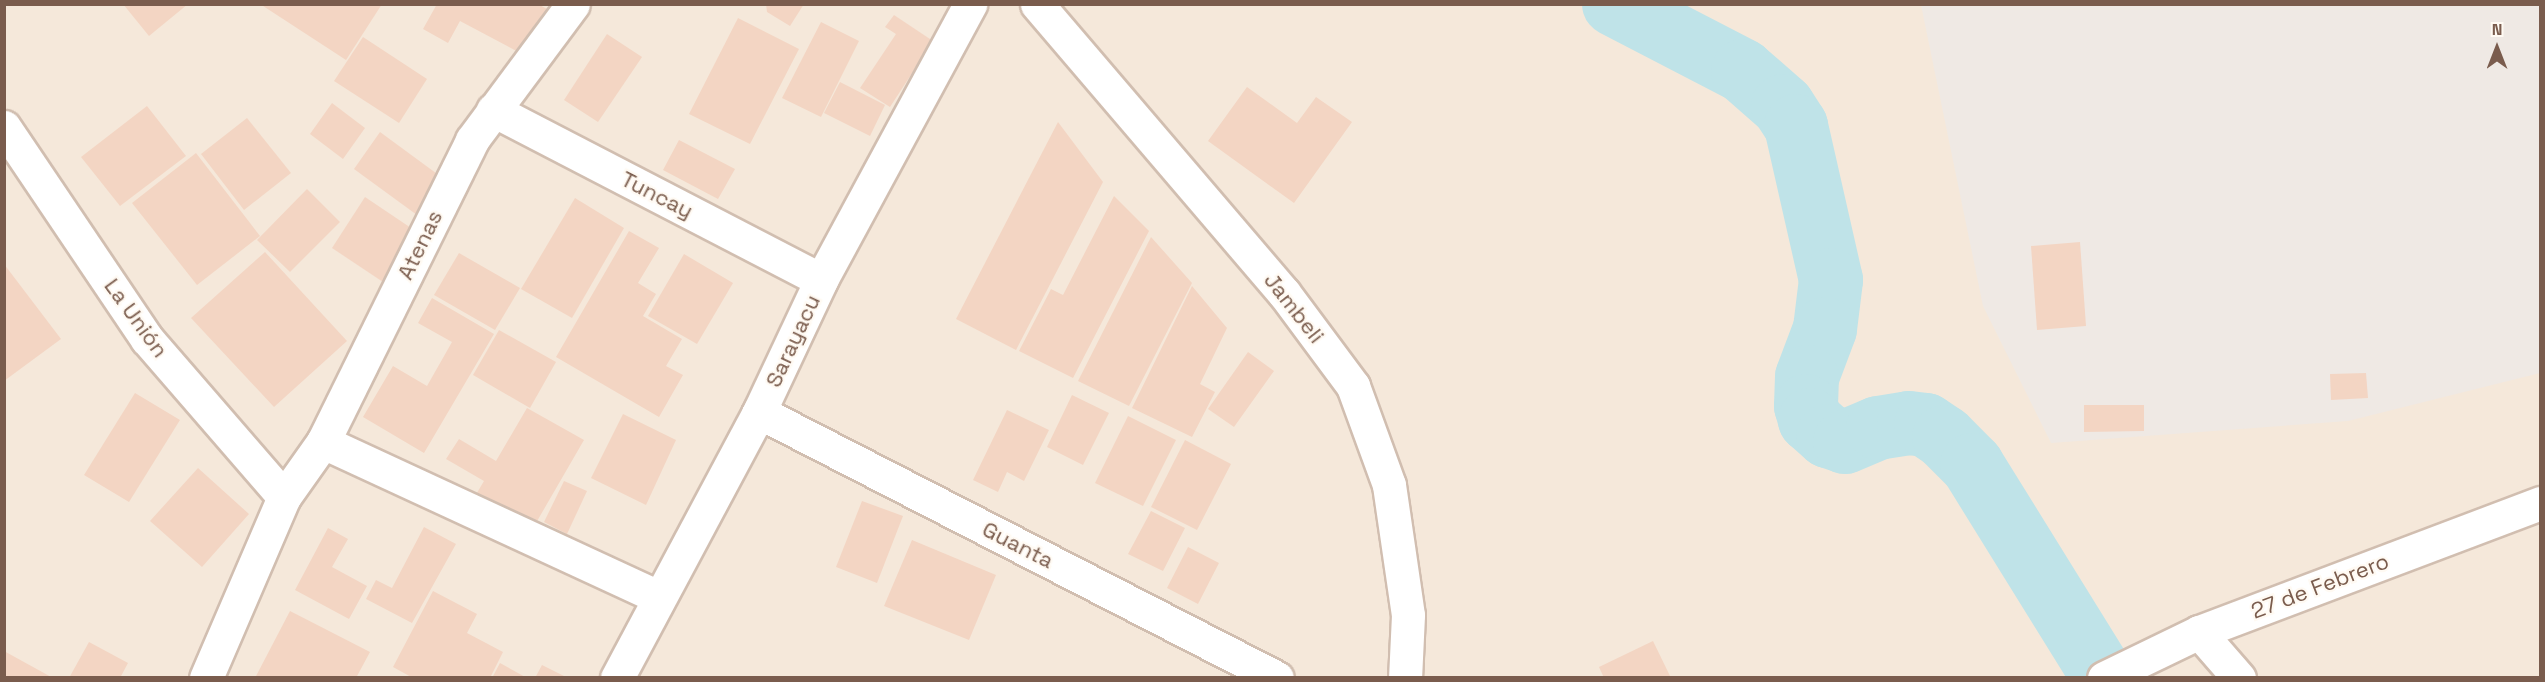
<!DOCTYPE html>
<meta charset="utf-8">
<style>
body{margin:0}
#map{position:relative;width:2545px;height:682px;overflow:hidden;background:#fdf6ec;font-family:"Space Grotesk",sans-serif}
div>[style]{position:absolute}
.residential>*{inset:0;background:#f5e8da}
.industrial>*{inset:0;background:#efe9e4}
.river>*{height:64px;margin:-32px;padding:0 32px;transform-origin:32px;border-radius:32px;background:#bfe3e8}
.building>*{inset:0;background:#f3d5c3}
.roads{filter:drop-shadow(2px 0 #d1beb0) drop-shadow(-2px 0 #d1beb0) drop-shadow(0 2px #d1beb0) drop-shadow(0 -2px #d1beb0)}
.minor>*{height:33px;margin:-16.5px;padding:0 16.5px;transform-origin:16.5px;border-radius:16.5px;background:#fff}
span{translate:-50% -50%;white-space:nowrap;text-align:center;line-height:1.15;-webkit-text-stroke:4.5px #fffaf3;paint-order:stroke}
.street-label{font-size:22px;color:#7a5c4d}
.frame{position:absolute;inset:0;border:6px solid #7a5c4d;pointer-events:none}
.north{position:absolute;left:2467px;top:18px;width:60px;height:60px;-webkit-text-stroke:4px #fffaf3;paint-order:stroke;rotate:0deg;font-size:16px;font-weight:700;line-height:24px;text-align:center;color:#7a5c4d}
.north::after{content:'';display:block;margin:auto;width:21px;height:27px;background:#7a5c4d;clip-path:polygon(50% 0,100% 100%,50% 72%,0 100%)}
</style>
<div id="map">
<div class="residential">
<i style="clip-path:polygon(5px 5px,2540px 5px,2540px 677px,5px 677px)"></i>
</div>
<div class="industrial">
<i style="clip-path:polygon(1921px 5px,2540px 5px,2540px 373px,2348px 421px,2051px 443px,1983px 306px)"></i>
</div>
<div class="river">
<i style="left:1614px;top:4px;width:145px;rotate:27.4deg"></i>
<i style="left:1743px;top:71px;width:53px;rotate:41.2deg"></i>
<i style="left:1783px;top:106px;width:24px;rotate:57deg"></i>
<i style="left:1796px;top:126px;width:158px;rotate:77.2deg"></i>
<i style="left:1831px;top:280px;width:49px;rotate:97deg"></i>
<i style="left:1825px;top:329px;width:51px;rotate:110.6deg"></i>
<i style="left:1807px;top:377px;width:29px;rotate:92deg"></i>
<i style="left:1806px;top:406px;width:15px;rotate:74deg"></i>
<i style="left:1810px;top:420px;width:24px;rotate:42deg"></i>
<i style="left:1828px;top:436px;width:18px;rotate:19deg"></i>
<i style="left:1845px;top:442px;width:36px;rotate:-23deg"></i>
<i style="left:1878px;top:428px;width:31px;rotate:-9deg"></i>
<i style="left:1909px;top:423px;width:17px;rotate:7deg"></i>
<i style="left:1926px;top:425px;width:22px;rotate:34deg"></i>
<i style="left:1944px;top:437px;width:40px;rotate:45deg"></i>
<i style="left:1972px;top:465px;width:251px;rotate:58.2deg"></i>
</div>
<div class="building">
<i style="clip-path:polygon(123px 4px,188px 4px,149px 36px)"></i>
<i style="clip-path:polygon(260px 4px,382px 4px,346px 60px)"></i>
<i style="clip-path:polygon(437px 4px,538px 4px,547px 9px,522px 54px,460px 21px,448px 43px,423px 29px)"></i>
<i style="clip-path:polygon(766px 4px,804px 4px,790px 26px,767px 12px)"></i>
<i style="clip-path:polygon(894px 15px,933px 41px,890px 107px,860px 88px,896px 34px,885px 27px)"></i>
<i style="clip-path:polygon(738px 18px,799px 49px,750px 144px,689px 114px)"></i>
<i style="clip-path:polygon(821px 22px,859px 41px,821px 117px,782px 98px)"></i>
<i style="clip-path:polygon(607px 34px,642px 57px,598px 122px,564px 100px)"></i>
<i style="clip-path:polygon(363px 37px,427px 79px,399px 123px,334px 81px)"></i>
<i style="clip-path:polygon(840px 82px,885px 105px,870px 136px,824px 113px)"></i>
<i style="clip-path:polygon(1247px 87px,1297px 123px,1316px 97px,1352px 122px,1294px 203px,1208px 141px)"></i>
<i style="clip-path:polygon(332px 103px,365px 128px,343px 159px,310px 134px)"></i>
<i style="clip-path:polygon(147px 106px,186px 156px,120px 206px,81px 157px)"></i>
<i style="clip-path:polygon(247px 118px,291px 173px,244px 210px,201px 154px)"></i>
<i style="clip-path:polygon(1058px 122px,1103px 182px,1016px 350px,956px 319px)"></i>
<i style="clip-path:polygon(380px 132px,444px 179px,417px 215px,354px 169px)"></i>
<i style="clip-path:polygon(679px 140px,735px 169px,718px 199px,663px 170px)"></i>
<i style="clip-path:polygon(196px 153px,260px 236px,197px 285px,132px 203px)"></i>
<i style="clip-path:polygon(307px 189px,340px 222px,290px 272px,257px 240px)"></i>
<i style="clip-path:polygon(1114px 196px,1149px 231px,1073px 378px,1019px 351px,1051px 289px,1063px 295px)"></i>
<i style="clip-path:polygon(365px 197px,417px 232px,383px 282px,332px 248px)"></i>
<i style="clip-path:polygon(575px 198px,624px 228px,572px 318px,521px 289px)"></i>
<i style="clip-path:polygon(629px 231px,659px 248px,638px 283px,656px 294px,643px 316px,682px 339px,666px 366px,683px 375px,659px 417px,556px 357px)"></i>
<i style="clip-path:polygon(1151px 237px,1192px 283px,1129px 406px,1078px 381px)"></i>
<i style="clip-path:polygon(2080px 242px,2086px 326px,2037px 330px,2031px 246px)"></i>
<i style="clip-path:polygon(265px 252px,347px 341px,274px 407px,191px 318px)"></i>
<i style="clip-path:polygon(459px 253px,520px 288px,495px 330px,434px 295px)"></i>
<i style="clip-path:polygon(684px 254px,733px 283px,697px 344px,648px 316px)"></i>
<i style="clip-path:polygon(4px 264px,61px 339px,4px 381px)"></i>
<i style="clip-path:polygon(1192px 286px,1227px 328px,1200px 384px,1215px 392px,1192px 437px,1132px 408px)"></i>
<i style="clip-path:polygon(432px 298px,494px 334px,424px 453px,363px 417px,393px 366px,427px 386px,452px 342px,418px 323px)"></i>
<i style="clip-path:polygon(499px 330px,556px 362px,530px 408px,473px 375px)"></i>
<i style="clip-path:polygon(1248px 352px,1274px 371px,1234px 427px,1208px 409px)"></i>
<i style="clip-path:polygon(2366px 373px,2368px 398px,2331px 400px,2330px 374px)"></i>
<i style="clip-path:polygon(135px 393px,180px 420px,129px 502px,84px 475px)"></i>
<i style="clip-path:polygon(1072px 395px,1109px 413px,1083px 465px,1047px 447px)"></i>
<i style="clip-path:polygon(2084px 405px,2144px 405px,2144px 431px,2084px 432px)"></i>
<i style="clip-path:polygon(527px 408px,584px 440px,529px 535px,471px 503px,484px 481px,446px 459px,459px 439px,496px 461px)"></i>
<i style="clip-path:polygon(1007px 410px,1049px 430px,1024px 481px,1007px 472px,998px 492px,973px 480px)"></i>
<i style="clip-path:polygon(623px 414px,676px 440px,646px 505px,591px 478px)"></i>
<i style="clip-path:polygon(1128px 416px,1176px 440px,1143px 506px,1095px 483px)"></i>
<i style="clip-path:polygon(1185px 440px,1231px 464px,1197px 530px,1151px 507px)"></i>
<i style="clip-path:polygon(198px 468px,249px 514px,202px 567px,150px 521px)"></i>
<i style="clip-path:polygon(564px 481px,587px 491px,567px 534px,544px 522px)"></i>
<i style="clip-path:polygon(862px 501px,903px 516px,877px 583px,836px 567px)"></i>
<i style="clip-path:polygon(1151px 511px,1185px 528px,1163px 571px,1128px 554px)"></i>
<i style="clip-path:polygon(424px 527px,456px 544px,412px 623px,366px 599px,376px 580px,392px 588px)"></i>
<i style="clip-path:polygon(328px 528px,348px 539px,332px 567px,367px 586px,349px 619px,295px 590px)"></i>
<i style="clip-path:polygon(912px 540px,996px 575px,969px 640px,884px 606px)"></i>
<i style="clip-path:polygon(1188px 547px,1219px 563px,1198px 604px,1167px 588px)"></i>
<i style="clip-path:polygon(433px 591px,477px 614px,467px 633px,503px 652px,490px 678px,413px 678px,393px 667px)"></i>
<i style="clip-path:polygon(290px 611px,370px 652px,356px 678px,255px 678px)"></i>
<i style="clip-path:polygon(1653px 641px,1671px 678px,1604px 678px,1599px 667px)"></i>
<i style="clip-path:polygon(89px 642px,128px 663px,120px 678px,69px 678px)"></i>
<i style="clip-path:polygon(4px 651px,53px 678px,4px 678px)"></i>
<i style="clip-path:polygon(500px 663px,527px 678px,492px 678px)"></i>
<i style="clip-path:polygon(542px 665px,568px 678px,535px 678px)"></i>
</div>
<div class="roads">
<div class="minor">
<i style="left:1037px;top:4px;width:380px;rotate:49.5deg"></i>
<i style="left:1284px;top:293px;width:116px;rotate:53.4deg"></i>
<i style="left:1353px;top:386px;width:105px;rotate:70deg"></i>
<i style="left:1389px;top:485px;width:131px;rotate:81.7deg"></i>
<i style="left:1408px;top:615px;width:63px;rotate:92.7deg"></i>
<i style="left:493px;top:110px;width:369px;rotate:27.4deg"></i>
<i style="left:4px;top:127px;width:256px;rotate:56deg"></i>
<i style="left:147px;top:339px;width:209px;rotate:49.1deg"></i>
<i style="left:759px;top:412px;width:582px;rotate:27.18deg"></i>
<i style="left:323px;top:442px;width:370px;rotate:24.8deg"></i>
<i style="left:2199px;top:632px;width:61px;rotate:49deg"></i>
<i style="left:206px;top:678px;width:197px;rotate:-66.7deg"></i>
<i style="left:284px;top:497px;width:67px;rotate:-54.7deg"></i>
<i style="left:323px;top:442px;width:337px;rotate:-63.7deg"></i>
<i style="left:472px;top:140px;width:169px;rotate:-53.4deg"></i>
<i style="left:617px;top:678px;width:302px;rotate:-61.9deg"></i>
<i style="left:759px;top:412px;width:146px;rotate:-64.8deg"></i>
<i style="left:821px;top:280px;width:314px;rotate:-61.6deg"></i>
<i style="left:2104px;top:678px;width:106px;rotate:-25.8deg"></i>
<i style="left:2199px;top:632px;width:365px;rotate:-20.7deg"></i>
</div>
</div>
<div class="street-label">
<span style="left:657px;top:195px;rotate:27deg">Tuncay</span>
<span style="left:420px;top:245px;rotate:-64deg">Atenas</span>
<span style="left:1294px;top:308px;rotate:52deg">Jambeli</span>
<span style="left:136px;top:318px;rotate:54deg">La Unión</span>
<span style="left:793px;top:341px;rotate:-65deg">Sarayacu</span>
<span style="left:1018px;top:545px;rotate:27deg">Guanta</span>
<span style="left:2320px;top:586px;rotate:-21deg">27 de Febrero</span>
</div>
<div class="frame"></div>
<div class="north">N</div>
</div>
